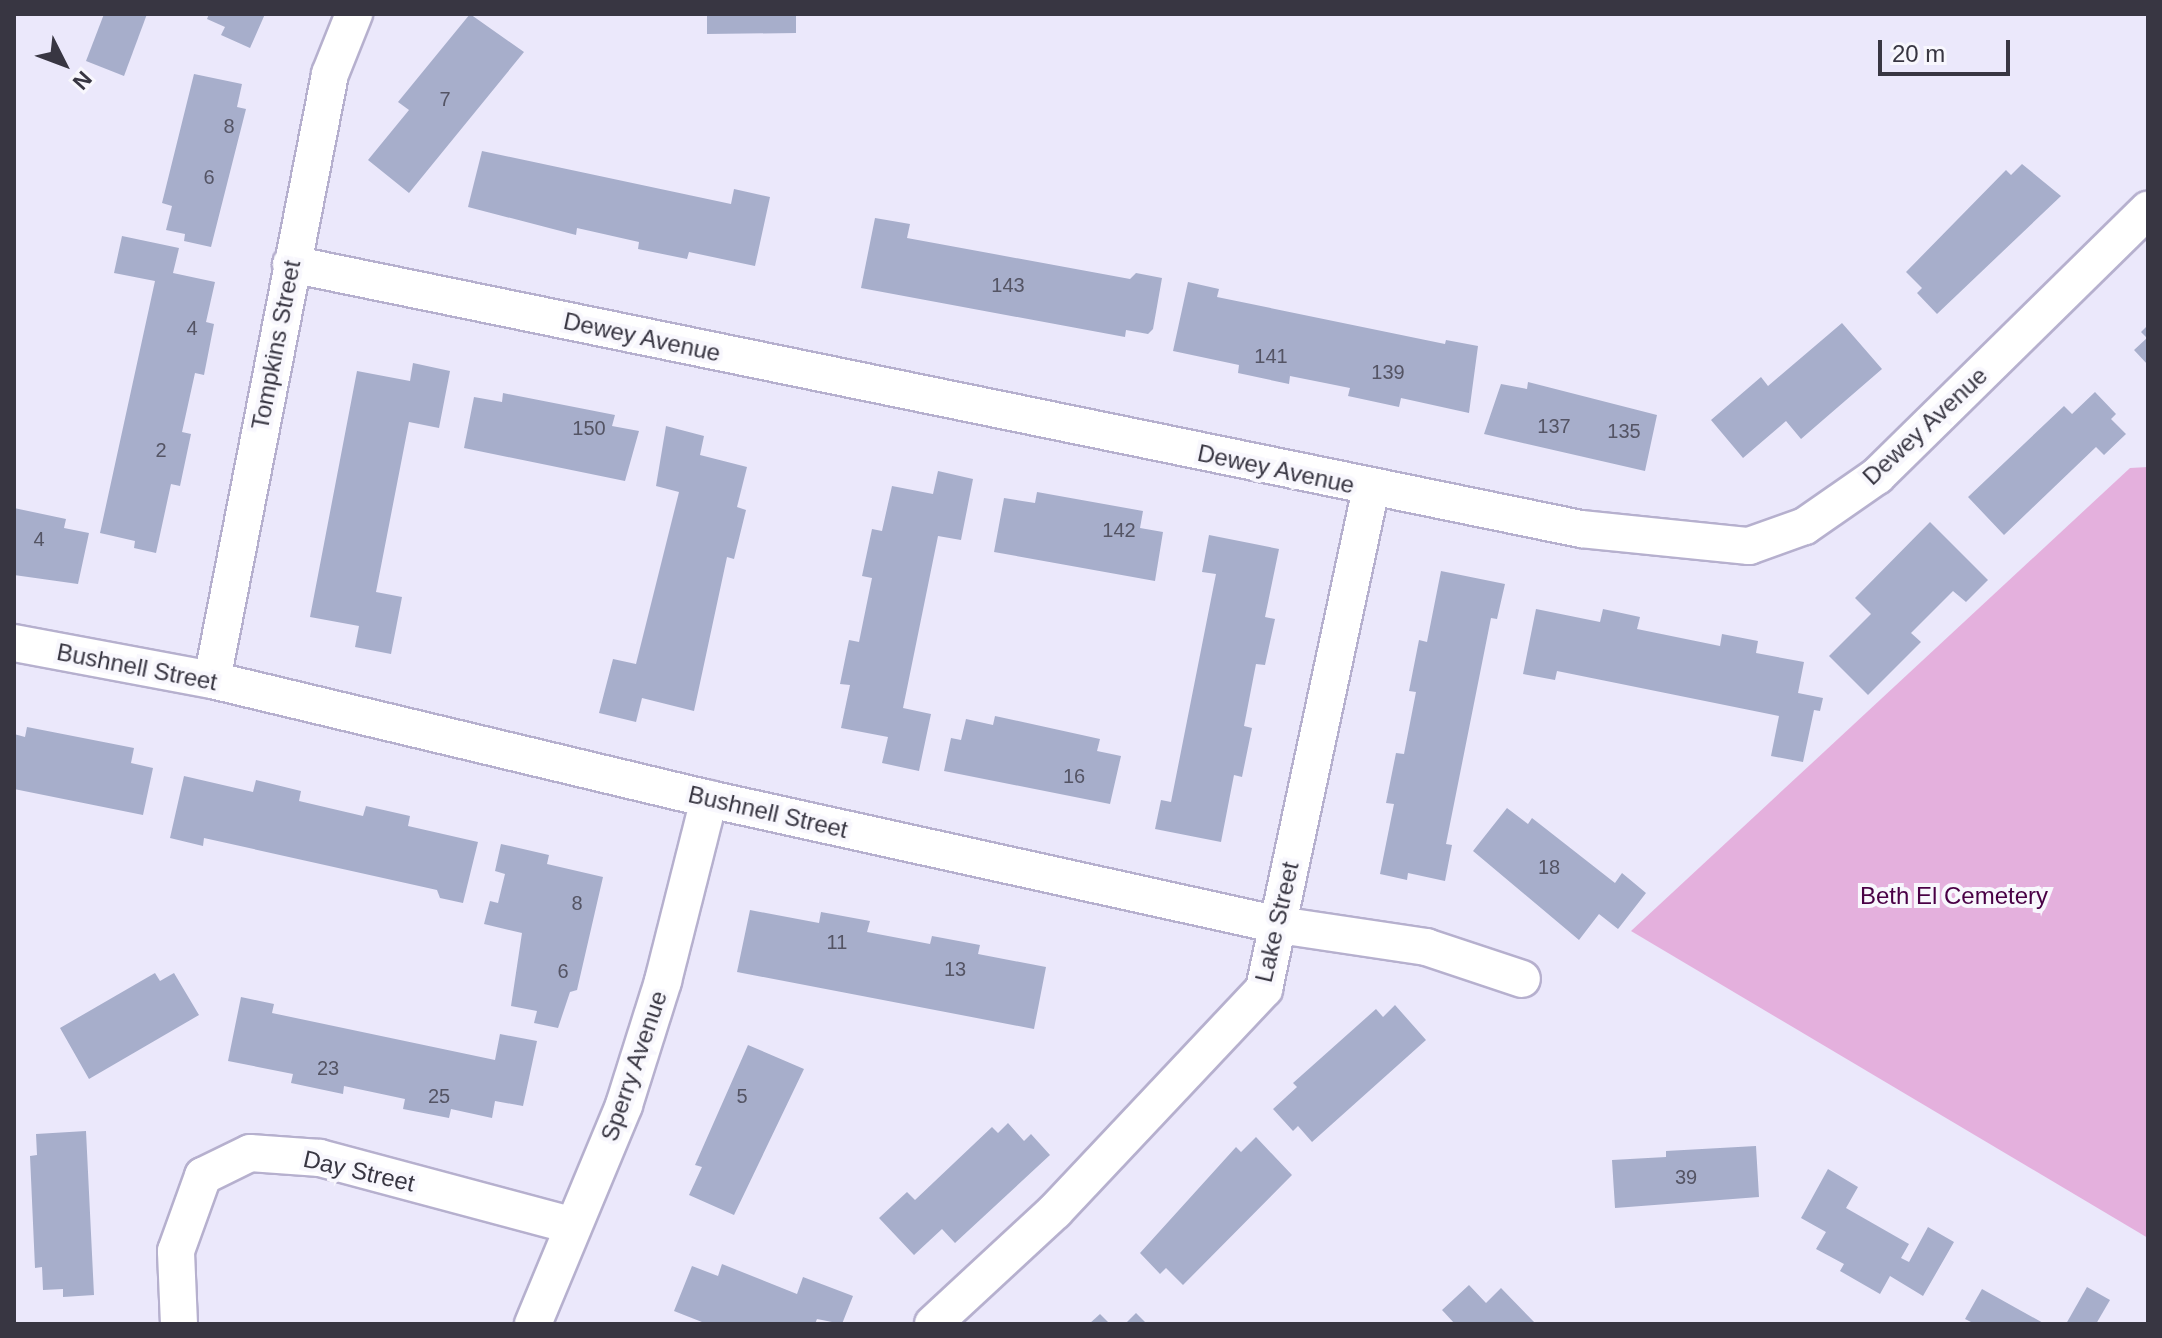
<!DOCTYPE html>
<style>
body{margin:0}
#map{position:relative;width:2162px;height:1338px;overflow:hidden;background:#ebe8fb;font-family:Arial,sans-serif}
div>[style]{position:absolute}
.green>*{inset:0;background:#e4b0dd}
.building>*{inset:0;background:#a7aecb}
.roads{filter:drop-shadow(2px 0 #b6b0ce) drop-shadow(-2px 0 #b6b0ce) drop-shadow(0 2px #b6b0ce) drop-shadow(0 -2px #b6b0ce)}
.street>*{height:36px;margin:-18px;padding:0 18px;transform-origin:18px;border-radius:18px;background:#fff}
span{translate:-50% -50%;white-space:nowrap;text-align:center;line-height:1.15;-webkit-text-stroke:8px #f8f7fd;paint-order:stroke}
.number-label{font-size:20px;color:#545464}
.number-label span{-webkit-text-stroke-width:0}
.street-label{font-size:24px;color:#383642}
.park-label{font-size:24px;color:#490045}
.frame{position:absolute;inset:0;border:16px solid #383642;pointer-events:none}
.north{position:absolute;left:24px;top:24px;width:80px;height:80px;-webkit-text-stroke:6px #f8f7fd;paint-order:stroke;rotate:132deg;font-size:22px;font-weight:700;line-height:32px;text-align:center;color:#383642}
.north::after{content:'';display:block;margin:auto;width:28px;height:36px;background:#383642;clip-path:polygon(50% 0,100% 100%,50% 72%,0 100%)}
.scale{position:absolute;left:1878px;top:40px;width:132px;height:36px;box-sizing:border-box;border:4px solid #383642;border-top:0;padding-left:10px;font-size:24px;line-height:28px;white-space:nowrap;color:#383642;-webkit-text-stroke:6px #f8f7fd;paint-order:stroke}
</style>
<div id="map">
<div class="green">
<i style="clip-path:polygon(2148px 467px,2148px 1238px,1631px 931px,2130px 468px)"></i>
</div>
<div class="building">
<i style="clip-path:polygon(104px 14px,147px 14px,124px 76px,86px 61px)"></i>
<i style="clip-path:polygon(209px 14px,265px 14px,250px 48px,221px 35px,225px 27px,207px 19px)"></i>
<i style="clip-path:polygon(470px 14px,524px 52px,409px 193px,368px 160px,409px 110px,398px 102px)"></i>
<i style="clip-path:polygon(707px 14px,796px 14px,796px 33px,707px 34px)"></i>
<i style="clip-path:polygon(194px 74px,242px 84px,237px 107px,246px 109px,211px 247px,184px 241px,185px 234px,166px 230px,172px 206px,162px 203px)"></i>
<i style="clip-path:polygon(482px 151px,731px 204px,734px 189px,770px 197px,755px 266px,689px 252px,687px 259px,638px 249px,639px 242px,577px 228px,576px 235px,468px 207px)"></i>
<i style="clip-path:polygon(2022px 164px,2061px 196px,1937px 314px,1917px 293px,1922px 288px,1906px 272px,2006px 170px,2011px 175px)"></i>
<i style="clip-path:polygon(875px 218px,910px 224px,907px 238px,1130px 279px,1136px 273px,1162px 278px,1153px 329px,1148px 334px,1126px 330px,1125px 337px,861px 288px)"></i>
<i style="clip-path:polygon(122px 236px,179px 248px,173px 273px,215px 282px,206px 322px,214px 324px,204px 375px,195px 373px,182px 432px,191px 434px,180px 486px,171px 484px,156px 553px,134px 548px,135px 541px,100px 533px,155px 281px,114px 273px)"></i>
<i style="clip-path:polygon(1188px 282px,1219px 289px,1217px 297px,1445px 344px,1446px 340px,1478px 346px,1469px 413px,1401px 398px,1399px 407px,1348px 396px,1350px 388px,1290px 376px,1289px 384px,1238px 373px,1239px 365px,1173px 351px)"></i>
<i style="clip-path:polygon(1842px 323px,1882px 369px,1801px 439px,1786px 421px,1743px 458px,1711px 420px,1761px 377px,1768px 386px)"></i>
<i style="clip-path:polygon(2148px 325px,2148px 365px,2134px 350px,2147px 338px,2141px 332px)"></i>
<i style="clip-path:polygon(413px 363px,450px 371px,439px 428px,409px 422px,376px 592px,402px 597px,391px 654px,355px 647px,359px 626px,310px 617px,357px 371px,410px 381px)"></i>
<i style="clip-path:polygon(1528px 382px,1657px 415px,1645px 471px,1484px 434px,1501px 384px,1527px 389px)"></i>
<i style="clip-path:polygon(2095px 392px,2116px 414px,2111px 419px,2126px 434px,2104px 455px,2096px 447px,2004px 535px,1968px 497px,2064px 406px,2072px 414px)"></i>
<i style="clip-path:polygon(503px 393px,615px 415px,612px 426px,639px 431px,625px 481px,464px 448px,474px 397px,502px 402px)"></i>
<i style="clip-path:polygon(666px 426px,704px 436px,700px 455px,747px 467px,737px 507px,746px 510px,734px 559px,727px 557px,694px 711px,642px 698px,636px 722px,599px 713px,613px 659px,636px 664px,679px 492px,656px 486px)"></i>
<i style="clip-path:polygon(938px 471px,973px 479px,961px 540px,938px 536px,903px 708px,931px 714px,919px 771px,882px 763px,888px 737px,841px 728px,850px 685px,840px 684px,849px 640px,859px 642px,872px 578px,862px 576px,872px 529px,882px 531px,892px 486px,933px 494px)"></i>
<i style="clip-path:polygon(1037px 492px,1143px 511px,1140px 528px,1163px 532px,1155px 581px,994px 552px,1004px 498px,1035px 503px)"></i>
<i style="clip-path:polygon(14px 508px,66px 519px,64px 528px,89px 533px,78px 584px,14px 575px)"></i>
<i style="clip-path:polygon(1930px 522px,1988px 580px,1966px 602px,1953px 591px,1911px 633px,1921px 642px,1868px 695px,1829px 656px,1871px 614px,1855px 598px)"></i>
<i style="clip-path:polygon(1209px 535px,1279px 549px,1265px 617px,1275px 619px,1265px 665px,1256px 664px,1244px 726px,1252px 728px,1242px 777px,1234px 775px,1221px 842px,1155px 829px,1161px 800px,1171px 802px,1216px 574px,1202px 572px)"></i>
<i style="clip-path:polygon(1441px 571px,1505px 584px,1497px 619px,1491px 618px,1446px 844px,1452px 845px,1445px 881px,1408px 873px,1407px 880px,1380px 874px,1394px 804px,1386px 803px,1396px 753px,1404px 754px,1416px 692px,1409px 691px,1419px 640px,1427px 642px)"></i>
<i style="clip-path:polygon(1536px 609px,1600px 622px,1603px 609px,1640px 617px,1637px 629px,1720px 646px,1722px 634px,1758px 641px,1756px 653px,1804px 662px,1798px 693px,1823px 698px,1820px 711px,1814px 710px,1803px 762px,1771px 756px,1779px 716px,1557px 671px,1555px 680px,1523px 674px)"></i>
<i style="clip-path:polygon(995px 716px,1100px 739px,1097px 751px,1121px 756px,1110px 804px,944px 771px,951px 738px,961px 740px,966px 719px,993px 725px)"></i>
<i style="clip-path:polygon(27px 727px,134px 748px,131px 763px,153px 768px,143px 815px,14px 789px,14px 734px,25px 737px)"></i>
<i style="clip-path:polygon(184px 776px,253px 792px,256px 780px,301px 791px,299px 801px,363px 816px,366px 806px,410px 816px,408px 826px,478px 842px,463px 903px,440px 898px,437px 890px,204px 838px,203px 846px,170px 838px)"></i>
<i style="clip-path:polygon(1507px 808px,1528px 824px,1532px 818px,1615px 883px,1622px 873px,1646px 893px,1618px 929px,1599px 914px,1579px 940px,1473px 851px)"></i>
<i style="clip-path:polygon(501px 844px,549px 855px,547px 864px,603px 877px,577px 990px,570px 992px,558px 1028px,534px 1023px,537px 1011px,511px 1006px,522px 933px,484px 924px,490px 901px,498px 903px,505px 874px,495px 871px)"></i>
<i style="clip-path:polygon(750px 910px,819px 923px,821px 912px,870px 921px,867px 932px,930px 944px,932px 936px,980px 945px,978px 954px,1046px 967px,1034px 1029px,737px 972px)"></i>
<i style="clip-path:polygon(155px 973px,160px 981px,174px 973px,199px 1015px,89px 1079px,60px 1028px)"></i>
<i style="clip-path:polygon(241px 997px,274px 1004px,272px 1013px,495px 1060px,500px 1034px,537px 1041px,523px 1106px,495px 1101px,492px 1118px,451px 1109px,449px 1118px,403px 1109px,405px 1099px,344px 1086px,343px 1094px,291px 1083px,293px 1074px,228px 1061px)"></i>
<i style="clip-path:polygon(1395px 1005px,1426px 1040px,1312px 1142px,1298px 1126px,1293px 1131px,1273px 1109px,1297px 1087px,1293px 1083px,1376px 1009px,1383px 1017px)"></i>
<i style="clip-path:polygon(748px 1045px,804px 1069px,734px 1215px,689px 1195px,702px 1167px,695px 1165px)"></i>
<i style="clip-path:polygon(1008px 1123px,1024px 1141px,1031px 1134px,1050px 1155px,955px 1243px,942px 1229px,914px 1255px,879px 1218px,907px 1192px,915px 1200px,992px 1127px,998px 1133px)"></i>
<i style="clip-path:polygon(86px 1131px,94px 1295px,63px 1297px,63px 1289px,43px 1290px,42px 1267px,35px 1268px,30px 1156px,37px 1155px,36px 1134px)"></i>
<i style="clip-path:polygon(1256px 1137px,1292px 1175px,1183px 1285px,1166px 1268px,1160px 1274px,1140px 1253px,1236px 1147px,1241px 1152px)"></i>
<i style="clip-path:polygon(1756px 1146px,1759px 1197px,1615px 1208px,1612px 1160px,1666px 1157px,1666px 1151px)"></i>
<i style="clip-path:polygon(1828px 1169px,1858px 1187px,1846px 1208px,1909px 1244px,1901px 1258px,1909px 1262px,1928px 1227px,1954px 1242px,1923px 1296px,1890px 1276px,1880px 1294px,1840px 1271px,1844px 1264px,1816px 1249px,1826px 1232px,1801px 1218px)"></i>
<i style="clip-path:polygon(722px 1264px,797px 1294px,803px 1277px,853px 1296px,842px 1324px,817px 1319px,815px 1324px,707px 1324px,674px 1311px,692px 1266px,718px 1276px)"></i>
<i style="clip-path:polygon(1469px 1285px,1486px 1303px,1501px 1288px,1536px 1324px,1455px 1324px,1442px 1310px)"></i>
<i style="clip-path:polygon(2087px 1287px,2110px 1300px,2096px 1324px,2066px 1324px)"></i>
<i style="clip-path:polygon(1982px 1289px,2045px 1324px,1975px 1324px,1965px 1319px)"></i>
<i style="clip-path:polygon(1136px 1313px,1147px 1324px,1125px 1324px)"></i>
<i style="clip-path:polygon(1100px 1314px,1110px 1324px,1089px 1324px)"></i>
</div>
<div class="roads">
<div class="street">
<i style="left:291px;top:264px;width:1317px;rotate:11.61deg"></i>
<i style="left:1581px;top:529px;width:169px;rotate:5.8deg"></i>
<i style="left:1749px;top:546px;width:59px;rotate:-19.7deg"></i>
<i style="left:1805px;top:526px;width:88px;rotate:-34.8deg"></i>
<i style="left:1877px;top:476px;width:380px;rotate:-44.5deg"></i>
<i style="left:14px;top:643px;width:201px;rotate:10.6deg"></i>
<i style="left:212px;top:680px;width:511px;rotate:13.47deg"></i>
<i style="left:709px;top:799px;width:584px;rotate:12.46deg"></i>
<i style="left:1279px;top:925px;width:149px;rotate:8.5deg"></i>
<i style="left:1426px;top:947px;width:101px;rotate:18.4deg"></i>
<i style="left:212px;top:680px;width:617px;rotate:-78.98deg"></i>
<i style="left:330px;top:74px;width:65px;rotate:-68.2deg"></i>
<i style="left:179px;top:1324px;width:73px;rotate:-92.4deg"></i>
<i style="left:176px;top:1251px;width:80px;rotate:-70.2deg"></i>
<i style="left:203px;top:1176px;width:52px;rotate:-26.1deg"></i>
<i style="left:250px;top:1153px;width:70px;rotate:4.1deg"></i>
<i style="left:320px;top:1158px;width:262px;rotate:15deg"></i>
<i style="left:533px;top:1324px;width:237px;rotate:-67.4deg"></i>
<i style="left:624px;top:1105px;width:130px;rotate:-72.5deg"></i>
<i style="left:663px;top:981px;width:188px;rotate:-75.8deg"></i>
<i style="left:933px;top:1324px;width:166px;rotate:-42.8deg"></i>
<i style="left:1055px;top:1211px;width:305px;rotate:-46.7deg"></i>
<i style="left:1264px;top:989px;width:512px;rotate:-77.94deg"></i>
</div>
</div>
<div class="number-label">
<span style="left:445px;top:99px">7</span>
<span style="left:229px;top:126px">8</span>
<span style="left:209px;top:177px">6</span>
<span style="left:1008px;top:285px">143</span>
<span style="left:192px;top:328px">4</span>
<span style="left:1271px;top:356px">141</span>
<span style="left:1388px;top:372px">139</span>
<span style="left:1554px;top:426px">137</span>
<span style="left:589px;top:428px">150</span>
<span style="left:1624px;top:431px">135</span>
<span style="left:161px;top:450px">2</span>
<span style="left:1119px;top:530px">142</span>
<span style="left:39px;top:539px">4</span>
<span style="left:1074px;top:776px">16</span>
<span style="left:1549px;top:867px">18</span>
<span style="left:577px;top:903px">8</span>
<span style="left:837px;top:942px">11</span>
<span style="left:955px;top:969px">13</span>
<span style="left:563px;top:971px">6</span>
<span style="left:328px;top:1068px">23</span>
<span style="left:439px;top:1096px">25</span>
<span style="left:742px;top:1096px">5</span>
<span style="left:1686px;top:1177px">39</span>
</div>
<div class="street-label">
<span style="left:642px;top:337px;rotate:12deg">Dewey Avenue</span>
<span style="left:276px;top:345px;rotate:-79deg">Tompkins Street</span>
<span style="left:1925px;top:426px;rotate:-43deg">Dewey Avenue</span>
<span style="left:1276px;top:469px;rotate:12deg">Dewey Avenue</span>
<span style="left:137px;top:667px;rotate:11deg">Bushnell Street</span>
<span style="left:768px;top:812px;rotate:13deg">Bushnell Street</span>
<span style="left:1277px;top:922px;rotate:-77deg">Lake Street</span>
<span style="left:634px;top:1066px;rotate:-71deg">Sperry Avenue</span>
<span style="left:359px;top:1171px;rotate:13deg">Day Street</span>
</div>
<div class="park-label">
<span style="left:1954px;top:896px">Beth El Cemetery</span>
</div>
<div class="frame"></div>
<div class="north">N</div>
<div class="scale">20 m</div>
</div>
